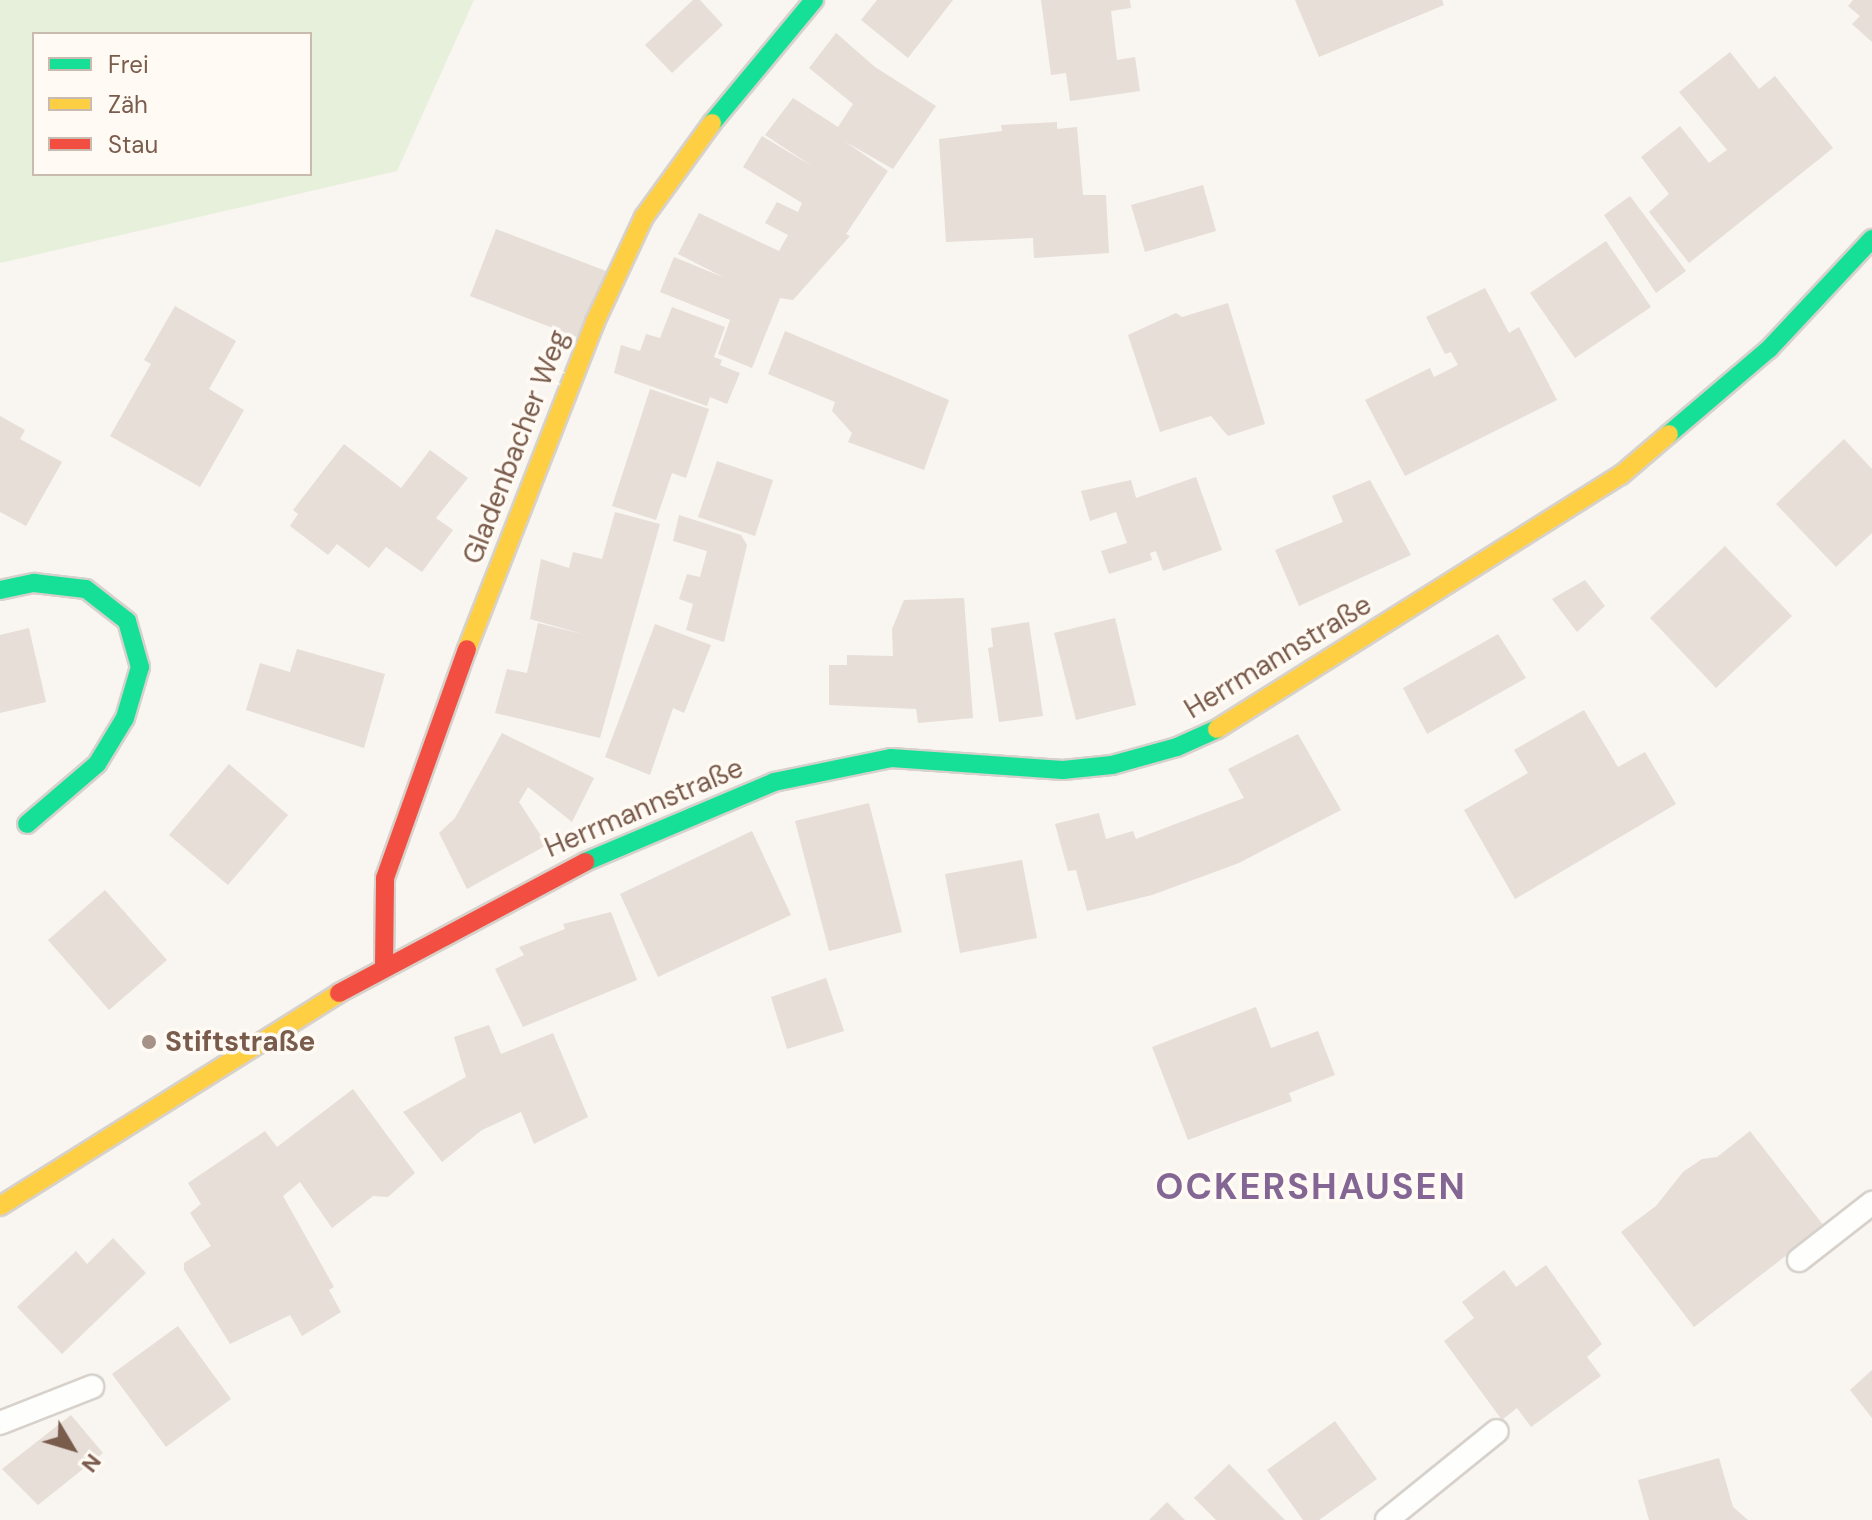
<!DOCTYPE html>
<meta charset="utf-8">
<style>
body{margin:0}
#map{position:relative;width:1872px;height:1520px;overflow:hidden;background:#f9f5f0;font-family:"DM Sans",sans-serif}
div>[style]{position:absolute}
.green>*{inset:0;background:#e7f0db}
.building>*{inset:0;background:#e6ded7}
.roads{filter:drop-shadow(2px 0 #d7d1cb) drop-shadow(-2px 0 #d7d1cb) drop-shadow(0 2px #d7d1cb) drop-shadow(0 -2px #d7d1cb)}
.lane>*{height:22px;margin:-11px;padding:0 11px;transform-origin:11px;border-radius:11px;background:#fefefd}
.fast>*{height:18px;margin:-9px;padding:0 9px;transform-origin:9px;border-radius:9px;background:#16e098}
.slow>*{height:18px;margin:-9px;padding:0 9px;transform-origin:9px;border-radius:9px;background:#ffcf43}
.jam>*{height:18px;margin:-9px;padding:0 9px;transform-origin:9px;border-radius:9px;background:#f24e42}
.dots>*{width:22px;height:22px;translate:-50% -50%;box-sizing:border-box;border:4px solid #fffaf3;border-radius:50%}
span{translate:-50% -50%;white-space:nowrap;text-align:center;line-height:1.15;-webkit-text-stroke:7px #fffaf3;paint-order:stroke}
.street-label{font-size:28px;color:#7a5c4d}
.poi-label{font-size:28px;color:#7a5c4d;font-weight:700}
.left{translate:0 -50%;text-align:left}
.district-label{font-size:36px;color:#846695;font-weight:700;letter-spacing:2px}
.legend{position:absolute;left:32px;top:32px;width:280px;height:144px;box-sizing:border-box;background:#fffaf3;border:2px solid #cabbb1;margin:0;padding:10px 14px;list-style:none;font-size:24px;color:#7a5c4d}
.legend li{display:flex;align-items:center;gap:16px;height:40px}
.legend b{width:40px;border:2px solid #cabbb1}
.north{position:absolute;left:32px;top:1408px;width:80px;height:80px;-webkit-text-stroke:6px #fffaf3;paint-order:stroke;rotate:128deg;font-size:22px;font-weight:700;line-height:32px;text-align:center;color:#7a5c4d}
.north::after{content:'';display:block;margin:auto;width:28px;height:36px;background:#7a5c4d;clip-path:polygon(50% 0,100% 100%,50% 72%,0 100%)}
</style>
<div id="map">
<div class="green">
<i style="clip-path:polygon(evenodd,0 0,474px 0,397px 171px,0 263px,0 0,34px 34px,310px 34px,310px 174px,34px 174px,34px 34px)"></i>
</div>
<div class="building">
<i style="clip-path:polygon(693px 0,700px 0,723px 25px,672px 73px,645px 45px)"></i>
<i style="clip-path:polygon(877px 0,953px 0,908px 58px,861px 20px)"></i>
<i style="clip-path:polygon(1041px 0,1130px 0,1131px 8px,1111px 11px,1117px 60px,1135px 57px,1140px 91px,1070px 101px,1066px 73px,1051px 75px)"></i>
<i style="clip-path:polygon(1295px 0,1442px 0,1444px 5px,1319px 57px)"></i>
<i style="clip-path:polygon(1853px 0,1872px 0,1872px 42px,1852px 24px,1860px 16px,1848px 6px)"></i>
<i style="clip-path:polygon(836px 33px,875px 67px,936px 106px,893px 169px,844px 141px,888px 171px,846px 234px,850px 236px,793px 300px,780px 298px,752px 368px,718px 354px,730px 320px,660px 292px,674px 257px,725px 278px,678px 254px,699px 213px,779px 251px,788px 235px,765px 223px,777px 202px,798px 212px,802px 203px,743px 167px,762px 136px,815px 168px,765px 135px,793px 98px,838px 127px,853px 104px,809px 68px)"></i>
<i style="clip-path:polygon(1730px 52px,1759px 89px,1775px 76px,1833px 148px,1689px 263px,1649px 212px,1669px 194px,1641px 157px,1680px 126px,1709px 163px,1727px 150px,1679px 92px)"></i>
<i style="clip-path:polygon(1057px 122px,1057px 129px,1077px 127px,1083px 195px,1106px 195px,1109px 253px,1034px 258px,1033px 238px,946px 242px,939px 139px,1002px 131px,1001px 125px)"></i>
<i style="clip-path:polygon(1203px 185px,1216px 231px,1145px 252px,1131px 205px)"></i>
<i style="clip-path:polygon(1630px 196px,1686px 271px,1656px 293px,1604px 215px)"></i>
<i style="clip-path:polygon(496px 229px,606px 271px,579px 338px,470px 296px)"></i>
<i style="clip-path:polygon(1606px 241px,1651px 307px,1575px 358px,1530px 293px)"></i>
<i style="clip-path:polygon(1485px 288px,1509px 333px,1519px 327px,1557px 400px,1405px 476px,1365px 400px,1430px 368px,1434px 377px,1458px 365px,1451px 352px,1445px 354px,1426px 317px)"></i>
<i style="clip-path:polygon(1228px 303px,1265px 424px,1228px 436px,1211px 416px,1160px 432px,1128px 335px,1176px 313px,1182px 317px)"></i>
<i style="clip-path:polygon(175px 306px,236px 341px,209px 389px,244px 410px,200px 487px,110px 436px,151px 364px,144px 360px)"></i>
<i style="clip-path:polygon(672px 307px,725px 327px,714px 357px,722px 360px,720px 365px,740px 373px,727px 404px,710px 397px,707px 406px,614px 373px,621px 345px,640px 351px,646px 334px,660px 338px)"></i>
<i style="clip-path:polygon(785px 331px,949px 400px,924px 470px,848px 442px,852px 433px,832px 411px,835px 402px,768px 374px)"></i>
<i style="clip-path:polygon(650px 389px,709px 409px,686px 478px,672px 473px,656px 520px,612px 506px)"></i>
<i style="clip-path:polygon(0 416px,25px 430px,20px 439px,62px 462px,26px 526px,0 512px)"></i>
<i style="clip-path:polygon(1844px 439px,1872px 469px,1872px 533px,1836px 567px,1776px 504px)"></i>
<i style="clip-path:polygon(344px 444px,401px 488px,430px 450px,468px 478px,436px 518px,453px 530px,422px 572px,386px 547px,369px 568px,337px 544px,328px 555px,290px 526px,298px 514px,293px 510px)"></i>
<i style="clip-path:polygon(717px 461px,773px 480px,755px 536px,698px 517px)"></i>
<i style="clip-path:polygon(1196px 477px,1222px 550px,1163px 571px,1156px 551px,1150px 553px,1152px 560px,1109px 574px,1101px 551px,1127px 543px,1116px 512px,1090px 521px,1081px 491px,1131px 480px,1136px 498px)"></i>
<i style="clip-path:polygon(1370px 480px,1411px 555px,1299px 606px,1275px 550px,1343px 522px,1332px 496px)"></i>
<i style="clip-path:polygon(615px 512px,660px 524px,600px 738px,495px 713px,507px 669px,527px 673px,538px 623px,586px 635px,530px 619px,541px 559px,569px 568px,573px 552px,602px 559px)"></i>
<i style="clip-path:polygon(679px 515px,741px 535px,747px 545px,724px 642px,686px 630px,693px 604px,679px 599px,687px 574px,700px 577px,707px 551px,673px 541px)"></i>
<i style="clip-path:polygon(1725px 546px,1792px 616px,1716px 688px,1650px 618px)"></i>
<i style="clip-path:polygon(1585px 580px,1605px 606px,1577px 632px,1552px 599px)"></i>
<i style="clip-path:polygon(964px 598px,973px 718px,918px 723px,916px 709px,829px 705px,829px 665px,847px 665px,847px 655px,893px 656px,892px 629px,904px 600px)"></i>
<i style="clip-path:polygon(1115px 618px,1136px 705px,1076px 720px,1054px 633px)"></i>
<i style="clip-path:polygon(1029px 622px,1043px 716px,999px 722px,988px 648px,993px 647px,991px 628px)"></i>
<i style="clip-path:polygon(655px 624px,711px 645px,684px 713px,673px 708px,650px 775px,605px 757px)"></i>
<i style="clip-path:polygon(29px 628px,46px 702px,0 713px,0 635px)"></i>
<i style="clip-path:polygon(1498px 634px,1526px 678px,1427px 734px,1403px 688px)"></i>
<i style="clip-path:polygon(297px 649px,385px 674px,364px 748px,246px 710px,260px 663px,290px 672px)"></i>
<i style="clip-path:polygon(1584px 710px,1618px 767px,1645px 752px,1676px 804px,1515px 899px,1464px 810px,1528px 773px,1514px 750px)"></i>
<i style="clip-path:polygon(502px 733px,594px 778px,572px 822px,528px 787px,519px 802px,547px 845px,467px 889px,439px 833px,455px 818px)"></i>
<i style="clip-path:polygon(1298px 734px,1341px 810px,1239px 863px,1152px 895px,1087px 911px,1076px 870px,1068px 871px,1055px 824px,1099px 813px,1106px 839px,1133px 831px,1136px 839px,1244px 798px,1228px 769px)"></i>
<i style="clip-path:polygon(229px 764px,288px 815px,228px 885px,169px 835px)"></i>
<i style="clip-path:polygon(869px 803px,902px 932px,829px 951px,795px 821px)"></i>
<i style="clip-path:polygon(752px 831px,791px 915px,658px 977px,620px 894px)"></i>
<i style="clip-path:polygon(1022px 860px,1037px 938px,960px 953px,945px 874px)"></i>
<i style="clip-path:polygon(105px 890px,167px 960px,109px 1010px,48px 940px)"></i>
<i style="clip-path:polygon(611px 912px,637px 980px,523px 1027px,495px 969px,524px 955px,519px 947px,565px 929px,563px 924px)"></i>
<i style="clip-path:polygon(826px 978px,844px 1031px,787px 1049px,771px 997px)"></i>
<i style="clip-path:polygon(1256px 1007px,1271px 1048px,1318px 1031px,1335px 1075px,1289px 1093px,1292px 1101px,1188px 1140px,1152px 1047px)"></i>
<i style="clip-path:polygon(489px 1025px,501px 1054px,553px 1033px,588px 1117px,534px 1144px,521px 1112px,482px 1130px,442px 1162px,403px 1112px,466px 1077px,454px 1037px)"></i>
<i style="clip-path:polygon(353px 1089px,415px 1173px,388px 1197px,373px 1196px,332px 1228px,300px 1182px,283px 1196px,334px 1287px,329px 1290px,341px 1312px,302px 1336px,290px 1315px,230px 1344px,184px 1270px,184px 1263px,211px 1246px,190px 1213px,201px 1204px,188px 1183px,265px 1131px,277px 1147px)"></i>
<i style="clip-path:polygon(1750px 1131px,1824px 1226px,1694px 1327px,1621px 1232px,1656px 1206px,1683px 1172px,1702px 1159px,1717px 1157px)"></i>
<i style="clip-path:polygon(113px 1238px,146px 1273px,62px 1354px,17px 1307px,76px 1251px,87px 1264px)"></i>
<i style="clip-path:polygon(1546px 1265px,1602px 1344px,1587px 1357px,1601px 1376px,1531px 1427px,1517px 1408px,1502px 1420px,1444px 1341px,1474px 1318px,1462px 1302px,1504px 1270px,1516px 1287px)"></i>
<i style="clip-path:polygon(178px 1326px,231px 1399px,166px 1447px,112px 1374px)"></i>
<i style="clip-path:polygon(1872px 1370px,1872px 1418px,1850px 1390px)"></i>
<i style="clip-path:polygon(71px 1415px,103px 1453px,38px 1505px,2px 1469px)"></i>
<i style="clip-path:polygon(1335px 1421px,1377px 1479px,1319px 1520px,1303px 1520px,1267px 1470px)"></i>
<i style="clip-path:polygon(1719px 1458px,1733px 1507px,1748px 1520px,1649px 1520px,1638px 1480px)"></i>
<i style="clip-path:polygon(1229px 1464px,1285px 1520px,1216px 1520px,1194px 1498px)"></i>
<i style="clip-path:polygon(1167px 1502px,1185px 1520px,1149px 1520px)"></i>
</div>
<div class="roads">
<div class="lane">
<i style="left:1799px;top:1260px;width:93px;rotate:-38deg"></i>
<i style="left:0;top:1423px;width:99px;rotate:-21.4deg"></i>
<i style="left:1387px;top:1520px;width:141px;rotate:-39deg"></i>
</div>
<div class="fast">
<i style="left:712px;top:123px;width:160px;rotate:-50.3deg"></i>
<i style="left:1669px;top:434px;width:131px;rotate:-40.4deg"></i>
<i style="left:1769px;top:349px;width:151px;rotate:-46.9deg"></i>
<i style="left:0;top:590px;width:35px;rotate:-12deg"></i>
<i style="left:34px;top:583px;width:52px;rotate:6.6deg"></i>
<i style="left:86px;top:589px;width:52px;rotate:38deg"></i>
<i style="left:127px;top:621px;width:48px;rotate:74.2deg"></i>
<i style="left:140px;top:667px;width:53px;rotate:106.4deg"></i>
<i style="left:125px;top:718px;width:54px;rotate:121.3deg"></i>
<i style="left:97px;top:764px;width:92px;rotate:139.4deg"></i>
<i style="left:585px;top:862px;width:205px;rotate:-22.9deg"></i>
<i style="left:774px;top:782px;width:119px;rotate:-11.6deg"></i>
<i style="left:891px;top:758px;width:172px;rotate:4deg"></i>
<i style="left:1063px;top:770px;width:49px;rotate:-5.8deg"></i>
<i style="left:1112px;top:765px;width:67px;rotate:-15.5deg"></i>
<i style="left:1177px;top:747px;width:44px;rotate:-24.2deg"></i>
</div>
<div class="slow">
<i style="left:467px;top:649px;width:351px;rotate:-68.6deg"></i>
<i style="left:595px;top:322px;width:116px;rotate:-65deg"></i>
<i style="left:644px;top:217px;width:116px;rotate:-54.1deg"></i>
<i style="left:1217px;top:729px;width:477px;rotate:-32.2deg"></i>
<i style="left:1621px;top:475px;width:63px;rotate:-40.5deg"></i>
<i style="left:0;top:1206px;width:400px;rotate:-32.1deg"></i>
</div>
<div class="jam">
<i style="left:384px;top:965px;width:87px;rotate:-89.3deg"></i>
<i style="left:385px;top:878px;width:243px;rotate:-70.3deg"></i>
<i style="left:339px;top:993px;width:279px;rotate:-28deg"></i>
</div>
</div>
<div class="dots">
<i style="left:149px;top:1042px;background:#a69286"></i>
</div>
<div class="street-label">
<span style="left:516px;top:447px;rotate:-69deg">Gladenbacher Weg</span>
<span style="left:1278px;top:657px;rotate:-31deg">Herrmannstraße</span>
<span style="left:644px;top:808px;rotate:-23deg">Herrmannstraße</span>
</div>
<div class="poi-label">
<span class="left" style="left:165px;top:1042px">Stiftstraße</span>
</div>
<div class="district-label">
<span style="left:1311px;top:1187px">OCKERSHAUSEN</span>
</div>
<ul class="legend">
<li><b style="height:10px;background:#16e098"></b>Frei</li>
<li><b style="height:10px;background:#ffcf43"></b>Zäh</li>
<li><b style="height:10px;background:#f24e42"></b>Stau</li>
</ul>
<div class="north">N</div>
</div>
